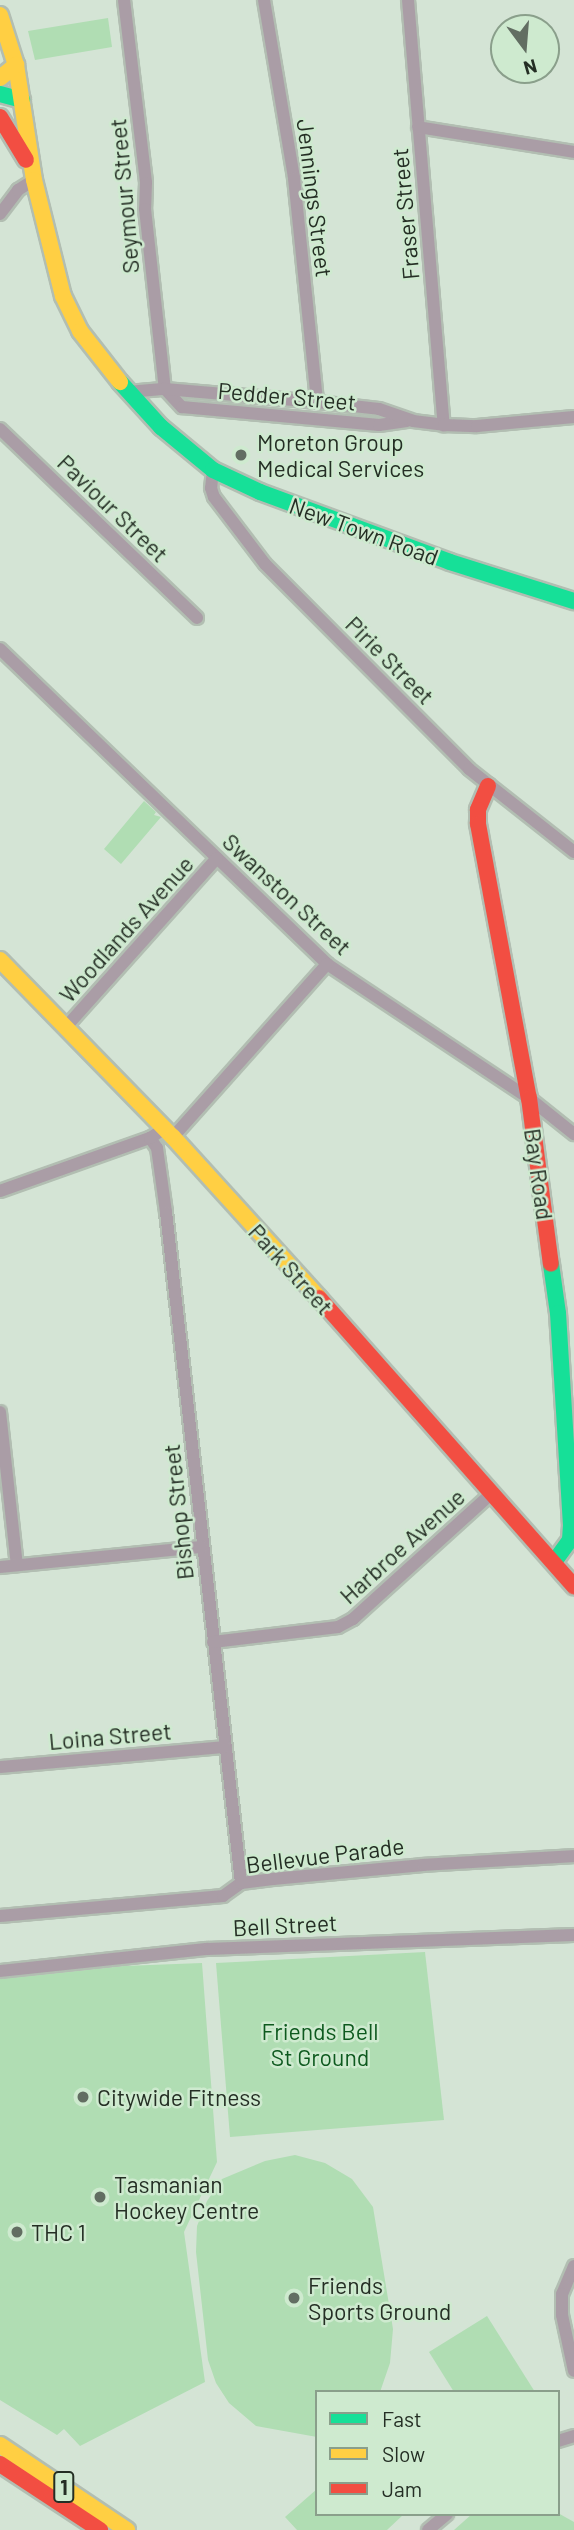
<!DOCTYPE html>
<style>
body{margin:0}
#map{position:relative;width:574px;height:2530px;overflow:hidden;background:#d4e4d5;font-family:Barlow,sans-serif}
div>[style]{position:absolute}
.green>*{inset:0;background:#b0ddb3}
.roads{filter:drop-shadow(2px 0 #b2beb2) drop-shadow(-2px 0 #b2beb2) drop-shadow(0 2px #b2beb2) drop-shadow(0 -2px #b2beb2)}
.street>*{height:12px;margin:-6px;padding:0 6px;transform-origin:6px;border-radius:6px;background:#aa9da6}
.fast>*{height:16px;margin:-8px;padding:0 8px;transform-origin:8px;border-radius:8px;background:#16e098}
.slow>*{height:16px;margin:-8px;padding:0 8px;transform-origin:8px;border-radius:8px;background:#ffcf43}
.jam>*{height:16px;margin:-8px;padding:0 8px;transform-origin:8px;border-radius:8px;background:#f24e42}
.dots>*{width:19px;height:19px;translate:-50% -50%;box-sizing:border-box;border:4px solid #ceeacf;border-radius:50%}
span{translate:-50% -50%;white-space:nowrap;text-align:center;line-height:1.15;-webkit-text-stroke:5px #ceeacf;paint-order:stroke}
.shield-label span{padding:2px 5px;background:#ceeacf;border:2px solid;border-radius:5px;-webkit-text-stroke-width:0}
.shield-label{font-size:21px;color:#242e24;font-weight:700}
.street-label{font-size:23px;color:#242e24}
.poi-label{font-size:23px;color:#242e24}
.left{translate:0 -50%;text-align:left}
.park-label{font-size:23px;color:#0d591e}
.legend{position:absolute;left:315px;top:2390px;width:245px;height:126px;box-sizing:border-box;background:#ceeacf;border:2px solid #8a9f8b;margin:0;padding:9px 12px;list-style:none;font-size:21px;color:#242e24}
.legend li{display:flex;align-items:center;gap:14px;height:35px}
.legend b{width:35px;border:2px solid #8a9f8b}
.north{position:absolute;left:490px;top:14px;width:70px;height:70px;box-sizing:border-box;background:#ceeacf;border:2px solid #8a9f8b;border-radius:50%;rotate:164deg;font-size:19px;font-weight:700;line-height:28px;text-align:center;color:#242e24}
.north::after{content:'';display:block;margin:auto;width:24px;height:32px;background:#626e62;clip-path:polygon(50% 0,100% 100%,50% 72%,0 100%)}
</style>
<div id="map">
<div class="green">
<i style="clip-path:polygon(108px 18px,112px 47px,35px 60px,28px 31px)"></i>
<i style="clip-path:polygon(144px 801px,156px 812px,154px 815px,161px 817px,121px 864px,104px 849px)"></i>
<i style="clip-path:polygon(425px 1952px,444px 2120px,230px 2137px,216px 1963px)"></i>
<i style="clip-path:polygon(202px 1963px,217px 2162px,184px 2232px,205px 2382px,80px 2446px,64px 2429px,57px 2435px,0 2400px,0 1979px,124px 1966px)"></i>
<i style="clip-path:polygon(295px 2155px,325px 2163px,352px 2179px,373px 2207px,393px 2329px,390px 2363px,380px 2392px,317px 2392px,317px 2437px,256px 2426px,229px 2403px,216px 2383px,208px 2360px,196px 2252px,197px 2226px,207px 2201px,222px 2179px,265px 2161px)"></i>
<i style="clip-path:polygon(487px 2316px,535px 2392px,454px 2392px,429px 2352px)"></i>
<i style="clip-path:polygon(317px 2489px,317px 2514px,404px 2514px,387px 2530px,297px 2530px,285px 2517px)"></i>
<i style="clip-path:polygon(558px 2513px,574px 2522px,574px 2530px,454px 2530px,472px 2514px)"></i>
</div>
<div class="roads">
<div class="street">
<i style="left:124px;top:0;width:184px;rotate:83.1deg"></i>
<i style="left:146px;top:183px;width:26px;rotate:92deg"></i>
<i style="left:145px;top:209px;width:181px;rotate:83.7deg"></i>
<i style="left:264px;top:0;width:181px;rotate:80.4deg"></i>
<i style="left:294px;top:178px;width:225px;rotate:84.1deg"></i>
<i style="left:408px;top:0;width:427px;rotate:85.2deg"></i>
<i style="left:418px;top:127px;width:158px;rotate:9.1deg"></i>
<i style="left:0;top:214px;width:30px;rotate:-53deg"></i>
<i style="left:18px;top:190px;width:19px;rotate:-32deg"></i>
<i style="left:165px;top:389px;width:25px;rotate:47deg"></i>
<i style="left:182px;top:407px;width:198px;rotate:5.2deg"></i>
<i style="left:379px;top:425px;width:28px;rotate:-8deg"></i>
<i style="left:128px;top:392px;width:37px;rotate:-5deg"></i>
<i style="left:165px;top:389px;width:153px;rotate:4.9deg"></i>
<i style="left:317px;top:402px;width:62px;rotate:6.4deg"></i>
<i style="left:379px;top:409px;width:36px;rotate:19deg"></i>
<i style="left:413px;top:421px;width:31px;rotate:7deg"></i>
<i style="left:444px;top:425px;width:33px;rotate:2deg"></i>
<i style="left:477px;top:426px;width:97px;rotate:-5.3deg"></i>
<i style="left:0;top:429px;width:273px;rotate:43.8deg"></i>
<i style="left:213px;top:470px;width:18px;rotate:96deg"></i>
<i style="left:211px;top:488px;width:9px;rotate:72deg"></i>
<i style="left:214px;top:497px;width:84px;rotate:52.7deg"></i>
<i style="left:265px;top:564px;width:289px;rotate:45.1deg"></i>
<i style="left:469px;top:769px;width:134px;rotate:38.3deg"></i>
<i style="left:0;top:649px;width:454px;rotate:43.9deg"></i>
<i style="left:327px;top:964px;width:242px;rotate:33.6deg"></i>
<i style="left:529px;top:1098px;width:58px;rotate:38.7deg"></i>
<i style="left:65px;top:1028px;width:228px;rotate:-48.2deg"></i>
<i style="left:173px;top:1137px;width:232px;rotate:-48.3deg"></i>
<i style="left:150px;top:1138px;width:12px;rotate:55deg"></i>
<i style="left:157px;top:1148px;width:65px;rotate:82deg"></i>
<i style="left:166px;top:1212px;width:675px;rotate:83.62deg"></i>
<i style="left:0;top:1191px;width:159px;rotate:-19.5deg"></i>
<i style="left:150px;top:1138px;width:17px;rotate:-33deg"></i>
<i style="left:0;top:1412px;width:154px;rotate:83.7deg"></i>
<i style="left:0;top:1567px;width:203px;rotate:-5.7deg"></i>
<i style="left:213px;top:1642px;width:126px;rotate:-6.8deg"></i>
<i style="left:338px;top:1627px;width:17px;rotate:-28deg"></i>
<i style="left:353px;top:1619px;width:188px;rotate:-42.2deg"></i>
<i style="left:0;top:1767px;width:226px;rotate:-5.1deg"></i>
<i style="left:0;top:1916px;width:224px;rotate:-5.1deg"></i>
<i style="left:223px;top:1896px;width:22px;rotate:-36deg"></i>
<i style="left:241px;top:1883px;width:32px;rotate:-7deg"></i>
<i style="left:273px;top:1879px;width:151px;rotate:-5.3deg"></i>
<i style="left:423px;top:1865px;width:151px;rotate:-3.4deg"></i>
<i style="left:0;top:1971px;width:208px;rotate:-6.1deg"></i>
<i style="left:207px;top:1949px;width:367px;rotate:-2.2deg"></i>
<i style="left:574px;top:2266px;width:30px;rotate:113deg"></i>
<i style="left:562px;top:2294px;width:21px;rotate:90deg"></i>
<i style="left:562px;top:2315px;width:57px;rotate:77.9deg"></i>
<i style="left:558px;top:2441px;width:17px;rotate:-17deg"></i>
<i style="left:428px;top:2530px;width:25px;rotate:-40deg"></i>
</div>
<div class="fast">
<i style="left:0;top:94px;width:23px;rotate:15deg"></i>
<i style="left:120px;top:382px;width:61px;rotate:47.7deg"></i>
<i style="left:161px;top:427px;width:67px;rotate:39.6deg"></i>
<i style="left:213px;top:470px;width:52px;rotate:25.1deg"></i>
<i style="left:260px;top:492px;width:202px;rotate:20.2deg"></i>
<i style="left:450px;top:562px;width:130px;rotate:17.5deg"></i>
<i style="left:551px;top:1264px;width:49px;rotate:81.9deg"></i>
<i style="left:558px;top:1313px;width:212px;rotate:86.5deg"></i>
<i style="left:571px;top:1525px;width:15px;rotate:94deg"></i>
<i style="left:570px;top:1540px;width:27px;rotate:126deg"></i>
</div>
<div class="slow">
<i style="left:0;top:15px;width:52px;rotate:72.3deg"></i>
<i style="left:16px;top:65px;width:116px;rotate:81.1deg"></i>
<i style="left:34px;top:180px;width:120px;rotate:76deg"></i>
<i style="left:63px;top:296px;width:39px;rotate:64deg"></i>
<i style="left:80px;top:331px;width:65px;rotate:51.9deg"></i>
<i style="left:0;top:78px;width:21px;rotate:-39deg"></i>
<i style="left:0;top:960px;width:248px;rotate:45.7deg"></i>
<i style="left:173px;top:1137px;width:217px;rotate:47.8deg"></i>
<i style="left:0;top:2445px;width:153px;rotate:33.8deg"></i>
</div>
<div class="jam">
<i style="left:0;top:117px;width:50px;rotate:58.8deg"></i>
<i style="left:488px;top:786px;width:26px;rotate:113deg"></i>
<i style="left:478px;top:810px;width:14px;rotate:90deg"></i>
<i style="left:478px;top:824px;width:279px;rotate:79.5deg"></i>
<i style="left:529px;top:1098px;width:167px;rotate:82.5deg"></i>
<i style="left:319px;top:1298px;width:385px;rotate:48.5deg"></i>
<i style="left:0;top:2464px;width:120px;rotate:33.4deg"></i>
</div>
</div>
<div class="dots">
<i style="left:241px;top:455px;background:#626e62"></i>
<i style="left:83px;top:2097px;background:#626e62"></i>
<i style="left:100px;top:2197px;background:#626e62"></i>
<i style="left:17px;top:2232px;background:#626e62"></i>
<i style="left:294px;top:2298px;background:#626e62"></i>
</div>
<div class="shield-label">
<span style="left:64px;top:2487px">1</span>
</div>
<div class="street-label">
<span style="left:124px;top:196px;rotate:-95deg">Seymour Street</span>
<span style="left:315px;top:198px;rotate:83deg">Jennings Street</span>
<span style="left:405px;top:214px;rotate:-95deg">Fraser Street</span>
<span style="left:287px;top:396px;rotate:5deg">Pedder Street</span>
<span style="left:113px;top:508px;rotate:44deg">Paviour Street</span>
<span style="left:364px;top:531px;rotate:20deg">New Town Road</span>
<span style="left:390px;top:660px;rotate:45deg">Pirie Street</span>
<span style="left:287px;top:894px;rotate:43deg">Swanston Street</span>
<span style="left:126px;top:929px;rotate:-48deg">Woodlands Avenue</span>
<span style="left:539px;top:1174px;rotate:82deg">Bay Road</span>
<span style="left:291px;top:1269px;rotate:48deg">Park Street</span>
<span style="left:178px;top:1512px;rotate:-96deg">Bishop Street</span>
<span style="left:402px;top:1546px;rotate:-42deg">Harbroe Avenue</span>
<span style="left:110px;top:1736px;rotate:-5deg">Loina Street</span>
<span style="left:325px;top:1855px;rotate:-7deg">Bellevue Parade</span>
<span style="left:285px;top:1925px;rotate:-3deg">Bell Street</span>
</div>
<div class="poi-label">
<span class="left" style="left:257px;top:455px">Moreton Group<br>Medical Services</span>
<span class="left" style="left:97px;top:2097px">Citywide Fitness</span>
<span class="left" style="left:114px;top:2197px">Tasmanian<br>Hockey Centre</span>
<span class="left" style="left:31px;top:2232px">THC 1</span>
<span class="left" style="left:308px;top:2298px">Friends<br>Sports Ground</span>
</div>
<div class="park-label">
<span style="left:320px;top:2044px">Friends Bell<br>St Ground</span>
</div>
<ul class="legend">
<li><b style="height:9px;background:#16e098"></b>Fast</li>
<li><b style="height:9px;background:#ffcf43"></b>Slow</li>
<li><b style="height:9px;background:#f24e42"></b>Jam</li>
</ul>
<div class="north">N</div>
</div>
